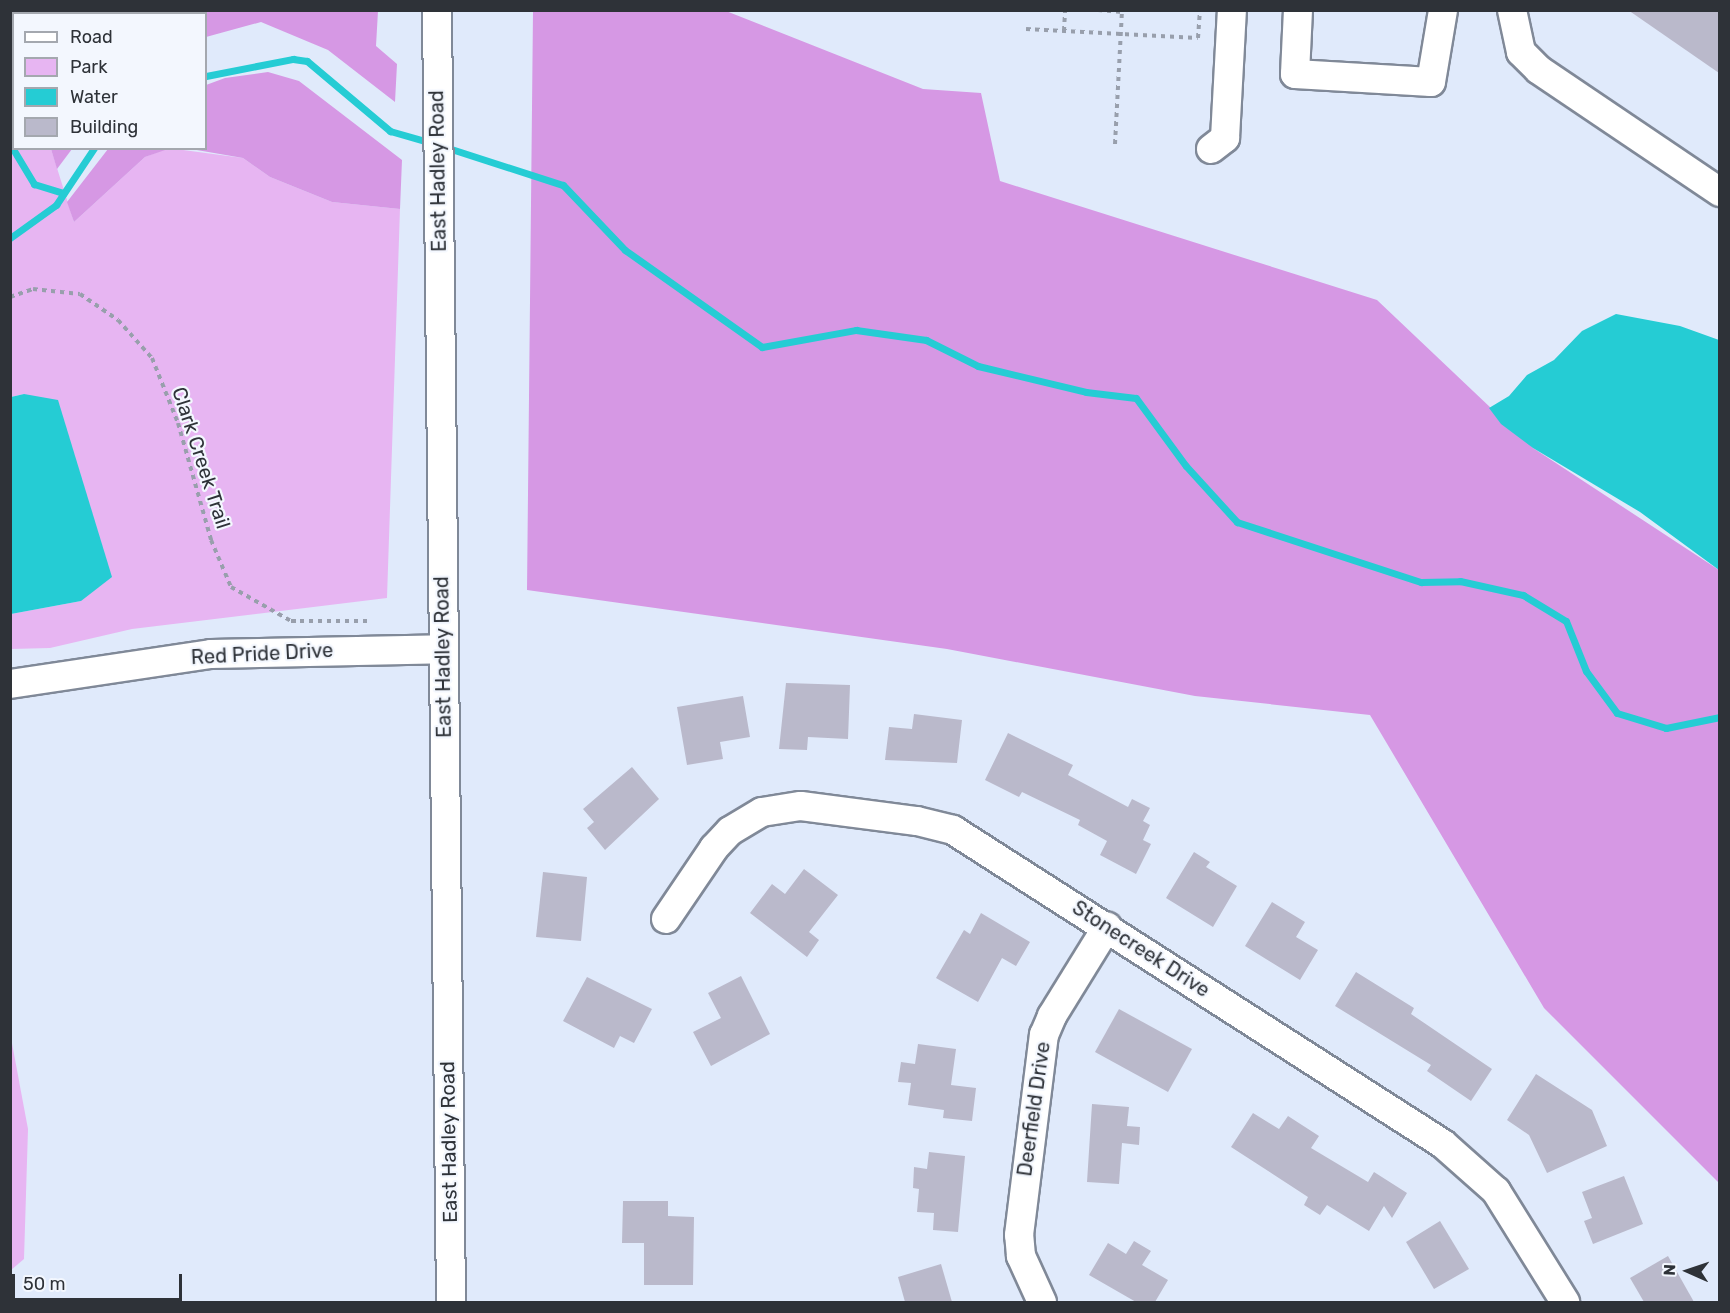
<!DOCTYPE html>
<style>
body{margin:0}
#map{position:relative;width:1730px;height:1313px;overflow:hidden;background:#e0eafb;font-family:Rubik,sans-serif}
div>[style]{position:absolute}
.green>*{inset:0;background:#e7b5f2}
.forest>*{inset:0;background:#d698e4}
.water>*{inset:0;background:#25ccd4}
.stream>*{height:7px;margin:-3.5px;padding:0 3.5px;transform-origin:3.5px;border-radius:3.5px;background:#25ccd4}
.building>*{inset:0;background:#bab9cb}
.path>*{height:4px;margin-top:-2px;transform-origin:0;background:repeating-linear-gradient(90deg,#989fac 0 4.5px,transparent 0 9px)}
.roads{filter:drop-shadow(2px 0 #808998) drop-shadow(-2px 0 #808998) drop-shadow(0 2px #808998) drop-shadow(0 -2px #808998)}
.minor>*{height:28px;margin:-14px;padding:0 14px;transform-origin:14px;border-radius:14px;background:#fff}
span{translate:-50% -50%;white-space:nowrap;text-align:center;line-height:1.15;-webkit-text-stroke:4.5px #f3f7fe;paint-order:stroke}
.street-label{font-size:20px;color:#2e3238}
.frame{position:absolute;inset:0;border:12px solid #2e3238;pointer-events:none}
.legend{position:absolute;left:12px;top:12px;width:195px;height:138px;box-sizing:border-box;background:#f3f7fe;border:2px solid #a4a8af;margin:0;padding:8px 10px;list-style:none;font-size:18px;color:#2e3238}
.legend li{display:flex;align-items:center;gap:12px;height:30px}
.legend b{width:30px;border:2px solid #a4a8af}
.north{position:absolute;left:1658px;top:1241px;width:60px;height:60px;-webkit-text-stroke:4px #f3f7fe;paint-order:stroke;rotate:273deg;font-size:16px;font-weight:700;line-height:24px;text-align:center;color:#2e3238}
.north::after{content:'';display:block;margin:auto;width:21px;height:27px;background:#2e3238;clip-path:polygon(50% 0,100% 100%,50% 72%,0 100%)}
.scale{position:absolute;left:12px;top:1274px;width:170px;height:27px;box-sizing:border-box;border:3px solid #2e3238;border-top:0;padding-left:8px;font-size:18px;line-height:21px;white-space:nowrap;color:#2e3238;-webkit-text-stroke:4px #f3f7fe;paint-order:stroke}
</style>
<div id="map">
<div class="green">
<i style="clip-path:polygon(134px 10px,136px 13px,62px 11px)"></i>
<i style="clip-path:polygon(10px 12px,14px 148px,51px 149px,74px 222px,145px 157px,168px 148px,243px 158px,270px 177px,332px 202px,400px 209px,387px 598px,132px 629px,50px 648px,11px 649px,11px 614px,81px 601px,24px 394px,11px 397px)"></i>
<i style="clip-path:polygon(11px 1038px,28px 1129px,24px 1259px,11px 1270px)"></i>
</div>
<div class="forest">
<i style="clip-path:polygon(10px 11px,62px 11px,65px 13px,14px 14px,13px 22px)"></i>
<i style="clip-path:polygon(134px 11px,378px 11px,376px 46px,397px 64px,395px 102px,328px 50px,261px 22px,206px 37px,206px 14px)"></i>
<i style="clip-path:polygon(533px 11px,726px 11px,923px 89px,981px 93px,1000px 181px,1377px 300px,1533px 448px,1719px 570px,1719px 1183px,1544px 1008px,1370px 715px,1195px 696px,947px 649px,527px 590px)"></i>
<i style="clip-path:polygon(268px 72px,299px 81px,402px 160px,400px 209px,332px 202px,270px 177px,243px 158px,191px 149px,206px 148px,206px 85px,225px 78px)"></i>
<i style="clip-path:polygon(51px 149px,72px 149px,57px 169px)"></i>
<i style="clip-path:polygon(108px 149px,168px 149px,145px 157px,74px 222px,67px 202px)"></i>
</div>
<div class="water">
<i style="clip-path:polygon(1616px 314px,1680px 326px,1719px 340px,1719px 570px,1640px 512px,1533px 448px,1501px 424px,1489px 408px,1509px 396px,1527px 375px,1554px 360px,1582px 331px)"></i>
<i style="clip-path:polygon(24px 394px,58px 400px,112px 577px,81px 601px,11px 614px,11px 397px)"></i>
</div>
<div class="stream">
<i style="left:206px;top:76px;width:89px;rotate:-11.1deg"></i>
<i style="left:293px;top:59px;width:14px;rotate:8deg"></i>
<i style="left:307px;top:61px;width:109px;rotate:40.1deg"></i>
<i style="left:390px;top:131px;width:44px;rotate:15.9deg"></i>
<i style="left:10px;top:144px;width:47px;rotate:59deg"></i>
<i style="left:34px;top:184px;width:31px;rotate:17deg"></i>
<i style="left:445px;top:147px;width:124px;rotate:17.9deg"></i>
<i style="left:563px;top:185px;width:90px;rotate:46.4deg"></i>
<i style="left:625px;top:250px;width:168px;rotate:35.3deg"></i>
<i style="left:762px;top:347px;width:96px;rotate:-10.3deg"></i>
<i style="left:856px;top:330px;width:71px;rotate:8.1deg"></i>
<i style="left:926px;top:340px;width:58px;rotate:26.6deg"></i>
<i style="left:978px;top:366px;width:111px;rotate:13.5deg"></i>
<i style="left:1086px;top:392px;width:50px;rotate:6.8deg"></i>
<i style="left:1136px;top:398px;width:84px;rotate:53.7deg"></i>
<i style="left:1186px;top:466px;width:76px;rotate:47.7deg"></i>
<i style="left:1237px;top:522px;width:194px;rotate:18.1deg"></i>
<i style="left:1421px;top:582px;width:39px;rotate:-1deg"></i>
<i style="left:1460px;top:581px;width:65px;rotate:12.5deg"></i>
<i style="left:1523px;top:595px;width:50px;rotate:31.2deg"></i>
<i style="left:1566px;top:621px;width:54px;rotate:68.2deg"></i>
<i style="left:1586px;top:671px;width:52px;rotate:53.6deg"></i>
<i style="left:1617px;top:713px;width:51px;rotate:17deg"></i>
<i style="left:1666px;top:728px;width:55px;rotate:-11.5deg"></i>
<i style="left:10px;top:238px;width:57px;rotate:-35.7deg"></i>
<i style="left:56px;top:205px;width:69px;rotate:-56.3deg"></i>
</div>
<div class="building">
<i style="clip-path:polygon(1628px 10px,1719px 10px,1719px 73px)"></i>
<i style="clip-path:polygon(786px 683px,850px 685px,848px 739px,808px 737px,807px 750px,779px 749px)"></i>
<i style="clip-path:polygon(743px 696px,750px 737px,720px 742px,723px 759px,687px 765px,677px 707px)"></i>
<i style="clip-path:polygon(914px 714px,962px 720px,957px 763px,885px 760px,889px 727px,912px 729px)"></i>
<i style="clip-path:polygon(1008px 733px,1073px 765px,1068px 775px,1128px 807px,1132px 799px,1150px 808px,1143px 821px,1150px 825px,1143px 840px,1151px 844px,1136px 874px,1100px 855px,1107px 841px,1078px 825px,1080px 820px,1022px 792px,1019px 797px,985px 780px)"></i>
<i style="clip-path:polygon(632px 767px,659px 799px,605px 850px,587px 828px,594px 822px,583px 809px)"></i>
<i style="clip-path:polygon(1194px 852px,1210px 862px,1206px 867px,1237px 886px,1213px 927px,1166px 898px)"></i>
<i style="clip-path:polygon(804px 869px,838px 895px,809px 932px,819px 940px,807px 957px,750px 913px,772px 884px,785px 894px)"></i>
<i style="clip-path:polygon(543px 872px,587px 877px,581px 941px,536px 937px)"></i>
<i style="clip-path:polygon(1272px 902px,1305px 922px,1296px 937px,1318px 950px,1300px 980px,1245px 946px)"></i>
<i style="clip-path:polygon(981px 913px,1030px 942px,1016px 966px,1002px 958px,978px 1002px,936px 978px,964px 930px,970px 934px)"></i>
<i style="clip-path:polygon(1356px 972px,1414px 1008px,1411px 1014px,1492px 1069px,1471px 1101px,1427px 1071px,1431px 1065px,1335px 1006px)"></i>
<i style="clip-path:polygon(741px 976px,770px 1034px,711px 1066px,693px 1032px,721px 1018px,708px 993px)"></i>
<i style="clip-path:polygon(587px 977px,652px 1009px,634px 1043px,620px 1036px,614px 1048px,563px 1021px)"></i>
<i style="clip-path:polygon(1119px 1009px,1192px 1049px,1168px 1092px,1095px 1052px)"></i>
<i style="clip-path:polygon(918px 1044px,956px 1049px,951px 1085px,976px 1088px,972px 1121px,943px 1118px,944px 1110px,908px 1105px,911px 1083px,898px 1082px,901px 1062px,915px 1064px)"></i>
<i style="clip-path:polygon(1536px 1074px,1592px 1110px,1607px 1146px,1547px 1173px,1529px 1135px,1507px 1120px)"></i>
<i style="clip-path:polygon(1092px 1104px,1129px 1107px,1127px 1126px,1140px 1127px,1139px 1145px,1122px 1143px,1119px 1184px,1087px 1182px)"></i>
<i style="clip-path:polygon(1253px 1113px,1279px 1129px,1288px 1116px,1319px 1136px,1311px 1148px,1368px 1182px,1374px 1172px,1407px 1193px,1392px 1218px,1384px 1206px,1369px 1231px,1327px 1205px,1320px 1215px,1304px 1205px,1308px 1197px,1231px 1147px)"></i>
<i style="clip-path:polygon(929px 1152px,965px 1156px,958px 1232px,933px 1230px,934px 1213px,917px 1212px,919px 1189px,913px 1188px,914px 1167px,927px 1169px)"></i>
<i style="clip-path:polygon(1624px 1176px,1643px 1224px,1593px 1244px,1584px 1221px,1592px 1218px,1582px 1192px)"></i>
<i style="clip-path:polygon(623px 1201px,668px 1201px,668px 1216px,694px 1217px,693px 1285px,644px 1285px,644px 1243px,622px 1243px)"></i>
<i style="clip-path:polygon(1440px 1221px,1469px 1269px,1434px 1289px,1406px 1242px)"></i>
<i style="clip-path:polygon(1134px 1241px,1151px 1251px,1142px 1265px,1168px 1280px,1155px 1302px,1136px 1302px,1089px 1275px,1108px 1243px,1126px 1254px)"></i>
<i style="clip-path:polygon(1668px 1256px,1694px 1302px,1644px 1302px,1630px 1278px)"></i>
<i style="clip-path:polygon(941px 1264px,952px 1302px,905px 1302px,898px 1277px)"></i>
</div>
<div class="path">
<i style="left:1098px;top:10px;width:24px;rotate:5deg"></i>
<i style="left:1026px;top:29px;width:172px;rotate:3deg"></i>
<i style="left:1198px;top:38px;width:28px;rotate:-86deg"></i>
<i style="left:1064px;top:31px;width:21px;rotate:-87deg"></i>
<i style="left:1115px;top:144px;width:134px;rotate:-87deg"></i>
<i style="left:10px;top:297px;width:24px;rotate:-19deg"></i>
<i style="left:33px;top:289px;width:47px;rotate:6.1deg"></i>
<i style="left:80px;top:294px;width:46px;rotate:34.4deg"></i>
<i style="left:118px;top:320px;width:51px;rotate:48.2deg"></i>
<i style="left:152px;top:358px;width:70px;rotate:68.2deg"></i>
<i style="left:178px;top:423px;width:122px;rotate:74.2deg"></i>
<i style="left:211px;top:540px;width:51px;rotate:66.9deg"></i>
<i style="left:231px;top:587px;width:69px;rotate:29.5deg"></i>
<i style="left:291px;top:621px;width:78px"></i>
</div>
<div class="roads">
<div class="minor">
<i style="left:437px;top:10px;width:1292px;rotate:89.38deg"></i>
<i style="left:1298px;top:10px;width:64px;rotate:92.7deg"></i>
<i style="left:1295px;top:74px;width:136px;rotate:3.4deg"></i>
<i style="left:1431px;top:82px;width:73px;rotate:-80.5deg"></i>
<i style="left:1512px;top:10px;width:43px;rotate:77.9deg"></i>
<i style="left:1521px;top:52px;width:25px;rotate:45deg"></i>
<i style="left:1539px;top:70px;width:218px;rotate:34deg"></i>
<i style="left:1211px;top:149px;width:18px;rotate:-38deg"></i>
<i style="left:1225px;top:138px;width:128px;rotate:-86.9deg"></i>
<i style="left:10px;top:684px;width:203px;rotate:-8.5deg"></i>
<i style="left:211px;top:654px;width:232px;rotate:-1.2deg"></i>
<i style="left:666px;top:919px;width:86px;rotate:-55.9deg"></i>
<i style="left:714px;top:848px;width:23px;rotate:-47deg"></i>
<i style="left:730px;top:831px;width:37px;rotate:-31deg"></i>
<i style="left:762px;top:812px;width:39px;rotate:-9deg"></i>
<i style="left:801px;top:806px;width:117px;rotate:7.4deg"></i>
<i style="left:917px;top:821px;width:37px;rotate:14deg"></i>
<i style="left:953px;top:830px;width:582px;rotate:32.65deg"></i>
<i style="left:1443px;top:1144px;width:71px;rotate:41.6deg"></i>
<i style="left:1496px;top:1191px;width:131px;rotate:58.1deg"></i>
<i style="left:1042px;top:1302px;width:51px;rotate:-114.5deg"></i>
<i style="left:1021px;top:1256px;width:21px;rotate:-95deg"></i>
<i style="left:1019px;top:1235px;width:202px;rotate:-82.9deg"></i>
<i style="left:1044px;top:1035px;width:21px;rotate:-67deg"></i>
<i style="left:1052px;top:1016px;width:105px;rotate:-58.3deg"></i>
</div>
</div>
<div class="street-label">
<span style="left:438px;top:171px;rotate:-91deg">East Hadley Road</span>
<span style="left:201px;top:458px;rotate:72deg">Clark Creek Trail</span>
<span style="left:262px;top:654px;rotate:-3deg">Red Pride Drive</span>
<span style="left:443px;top:657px;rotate:-91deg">East Hadley Road</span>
<span style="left:1141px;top:949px;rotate:33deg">Stonecreek Drive</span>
<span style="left:1034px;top:1109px;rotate:-82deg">Deerfield Drive</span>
<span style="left:449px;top:1142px;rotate:-91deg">East Hadley Road</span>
</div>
<div class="frame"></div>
<ul class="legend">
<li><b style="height:8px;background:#fff"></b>Road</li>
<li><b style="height:16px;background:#e7b5f2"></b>Park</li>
<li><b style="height:16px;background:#25ccd4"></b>Water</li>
<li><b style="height:16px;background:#bab9cb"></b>Building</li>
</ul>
<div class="north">N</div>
<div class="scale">50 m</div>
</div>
